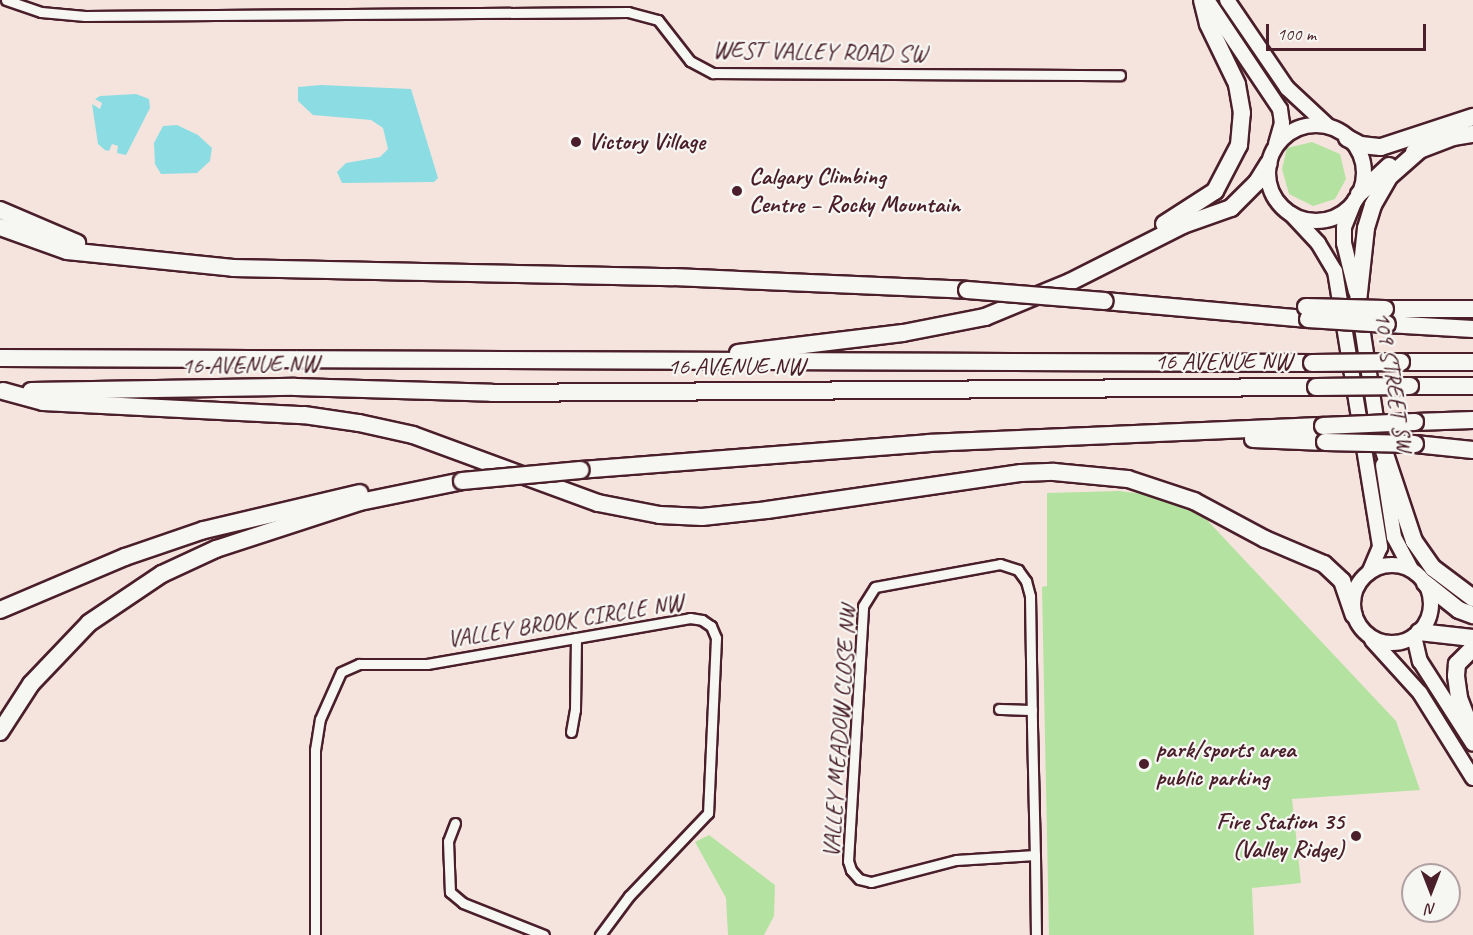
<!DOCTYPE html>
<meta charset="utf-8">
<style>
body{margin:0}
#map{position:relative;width:1473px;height:935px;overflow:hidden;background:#f5e4de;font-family:Caveat,sans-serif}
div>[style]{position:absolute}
.green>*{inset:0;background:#b4e2a0}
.water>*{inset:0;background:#8cdde3}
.roads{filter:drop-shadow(2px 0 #4a1f2b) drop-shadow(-2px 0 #4a1f2b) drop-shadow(0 2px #4a1f2b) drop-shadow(0 -2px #4a1f2b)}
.street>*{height:9px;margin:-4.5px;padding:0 4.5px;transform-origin:4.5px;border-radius:4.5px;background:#f6f6f2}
.secondary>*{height:14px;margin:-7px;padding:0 7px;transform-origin:7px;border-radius:7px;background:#f6f6f2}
.secondary>.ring{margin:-7px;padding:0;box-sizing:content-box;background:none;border:14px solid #f6f6f2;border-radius:50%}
.highway>*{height:16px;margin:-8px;padding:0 8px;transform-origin:8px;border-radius:8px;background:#f6f6f2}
.bridges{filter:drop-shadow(2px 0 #4a1f2b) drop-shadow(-2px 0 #4a1f2b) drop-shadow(0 2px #4a1f2b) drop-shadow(0 -2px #4a1f2b)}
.highway-bridge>*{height:16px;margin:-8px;padding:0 8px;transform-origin:8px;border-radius:8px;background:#f6f6f2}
.dots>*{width:16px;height:16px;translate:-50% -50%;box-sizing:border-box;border:3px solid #f6f6f2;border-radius:50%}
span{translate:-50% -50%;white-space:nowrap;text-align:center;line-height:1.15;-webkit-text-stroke:4.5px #f6f6f2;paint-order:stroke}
.street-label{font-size:24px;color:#4a1f2b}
.poi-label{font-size:24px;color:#4a1f2b;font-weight:700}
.left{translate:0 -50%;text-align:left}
.right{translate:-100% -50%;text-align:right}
.north{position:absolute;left:1401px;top:863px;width:60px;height:60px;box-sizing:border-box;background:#f6f6f2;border:2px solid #b1a0a2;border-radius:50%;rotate:180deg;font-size:16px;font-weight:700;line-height:24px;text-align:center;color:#4a1f2b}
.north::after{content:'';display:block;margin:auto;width:21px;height:27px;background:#4a1f2b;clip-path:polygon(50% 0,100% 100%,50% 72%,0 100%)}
.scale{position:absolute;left:1266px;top:24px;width:160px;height:27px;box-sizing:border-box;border:3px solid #4a1f2b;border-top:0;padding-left:8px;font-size:18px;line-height:21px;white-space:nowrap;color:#4a1f2b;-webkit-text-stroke:4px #f6f6f2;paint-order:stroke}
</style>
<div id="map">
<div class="green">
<i style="clip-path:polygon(1312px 142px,1340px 154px,1346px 179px,1335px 199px,1313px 206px,1289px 194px,1282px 169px,1287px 148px)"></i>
<i style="clip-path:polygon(1119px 491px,1166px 497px,1206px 519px,1396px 721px,1420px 790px,1292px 799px,1301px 883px,1252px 888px,1254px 935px,1049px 935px,1042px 587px,1047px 586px,1047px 493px)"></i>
<i style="clip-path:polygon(709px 835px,775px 885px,774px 916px,764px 935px,728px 935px,726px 898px,695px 842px)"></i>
</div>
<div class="water">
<i style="clip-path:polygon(321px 85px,411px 89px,438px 178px,434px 182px,342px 183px,337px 172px,346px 163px,380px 157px,388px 149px,383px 128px,371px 120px,313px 115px,298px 101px,298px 87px)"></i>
<i style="clip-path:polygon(136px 94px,149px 99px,150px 108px,126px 155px,117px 153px,118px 146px,112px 144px,109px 151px,105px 150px,98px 144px,92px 104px,100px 109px,102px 103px,95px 99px,100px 96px)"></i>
<i style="clip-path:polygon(177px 125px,198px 135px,212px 148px,210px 161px,197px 173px,161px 174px,155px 164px,154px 143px,163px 126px)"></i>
</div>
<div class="roads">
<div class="street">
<i style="left:6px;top:0;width:37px;rotate:19deg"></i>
<i style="left:41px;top:12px;width:44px;rotate:5.2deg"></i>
<i style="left:85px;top:16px;width:543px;rotate:-0.42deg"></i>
<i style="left:628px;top:12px;width:31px;rotate:15deg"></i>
<i style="left:658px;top:20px;width:52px;rotate:52deg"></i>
<i style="left:690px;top:61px;width:26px;rotate:28deg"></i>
<i style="left:713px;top:73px;width:407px;rotate:0.3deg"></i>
<i style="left:999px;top:709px;width:33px;rotate:2deg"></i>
<i style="left:571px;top:732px;width:22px;rotate:-80deg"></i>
<i style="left:575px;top:710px;width:72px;rotate:-89.2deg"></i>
<i style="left:455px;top:823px;width:19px;rotate:111deg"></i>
<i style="left:448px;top:841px;width:51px;rotate:87.8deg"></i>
<i style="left:450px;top:892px;width:17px;rotate:40deg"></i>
<i style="left:463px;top:903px;width:87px;rotate:21.6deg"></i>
<i style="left:1035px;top:855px;width:79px;rotate:176.4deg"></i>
<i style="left:956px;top:860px;width:88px;rotate:165.5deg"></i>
<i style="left:871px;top:882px;width:12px;rotate:-166deg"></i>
<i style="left:859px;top:879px;width:12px;rotate:-132deg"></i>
<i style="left:851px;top:870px;width:9px;rotate:-108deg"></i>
<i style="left:848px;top:861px;width:255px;rotate:-86.6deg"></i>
<i style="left:863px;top:606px;width:22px;rotate:-58deg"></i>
<i style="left:875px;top:587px;width:127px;rotate:-10.4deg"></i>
<i style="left:1000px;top:564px;width:19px;rotate:18deg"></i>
<i style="left:1018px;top:570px;width:14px;rotate:54deg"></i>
<i style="left:1026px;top:581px;width:16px;rotate:75deg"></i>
<i style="left:1030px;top:596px;width:130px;rotate:89.1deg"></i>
<i style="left:1032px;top:726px;width:129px;rotate:88.7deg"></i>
<i style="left:1035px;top:855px;width:80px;rotate:89.3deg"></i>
<i style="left:315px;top:935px;width:185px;rotate:-90deg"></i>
<i style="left:315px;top:750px;width:31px;rotate:-81deg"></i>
<i style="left:320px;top:719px;width:51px;rotate:-65.9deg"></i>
<i style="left:341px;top:672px;width:20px;rotate:-24deg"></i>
<i style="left:359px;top:664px;width:68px"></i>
<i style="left:427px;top:664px;width:267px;rotate:-9.9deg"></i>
<i style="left:690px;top:618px;width:12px;rotate:9deg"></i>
<i style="left:702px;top:620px;width:11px;rotate:34deg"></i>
<i style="left:711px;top:626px;width:13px;rotate:67deg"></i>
<i style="left:716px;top:638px;width:175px;rotate:92.6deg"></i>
<i style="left:708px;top:813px;width:115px;rotate:133.6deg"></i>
<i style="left:629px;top:896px;width:49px;rotate:126.6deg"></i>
</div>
<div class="secondary">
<i style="left:1207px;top:0;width:131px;rotate:56.2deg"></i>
<i style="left:1280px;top:109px;width:14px;rotate:82deg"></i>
<i style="left:1282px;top:123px;width:22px;rotate:106deg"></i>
<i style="left:1227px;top:0;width:107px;rotate:55.7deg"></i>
<i style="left:1287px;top:88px;width:56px;rotate:42.8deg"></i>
<i class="ring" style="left:1268px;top:125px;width:82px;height:82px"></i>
<i style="left:1355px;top:200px;width:29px;rotate:112deg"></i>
<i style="left:1344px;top:227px;width:16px;rotate:90deg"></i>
<i style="left:1344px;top:243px;width:50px;rotate:76.2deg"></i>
<i style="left:1291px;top:214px;width:40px;rotate:47deg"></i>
<i style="left:1318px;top:243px;width:33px;rotate:59deg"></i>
<i style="left:1335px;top:271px;width:280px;rotate:80.7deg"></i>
<i style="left:1380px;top:547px;width:26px;rotate:113deg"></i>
<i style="left:1360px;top:314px;width:119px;rotate:81.3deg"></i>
<i style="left:1383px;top:465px;width:73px;rotate:81.3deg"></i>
<i style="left:1394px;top:537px;width:36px;rotate:62deg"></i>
<i class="ring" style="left:1353px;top:565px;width:64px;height:64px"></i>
<i style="left:1414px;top:636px;width:26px;rotate:77deg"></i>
<i style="left:1420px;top:661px;width:98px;rotate:57.4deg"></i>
<i style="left:1372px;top:640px;width:72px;rotate:47.8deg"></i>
<i style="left:1420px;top:693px;width:100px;rotate:58.1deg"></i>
</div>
<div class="highway">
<i style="left:1347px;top:138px;width:16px;rotate:27deg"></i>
<i style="left:1361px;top:145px;width:20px;rotate:6deg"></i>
<i style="left:1381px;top:147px;width:97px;rotate:-18.1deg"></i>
<i style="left:1414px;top:152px;width:42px;rotate:-21deg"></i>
<i style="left:1453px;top:137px;width:20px;rotate:-9deg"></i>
<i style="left:1359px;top:194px;width:41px;rotate:-43deg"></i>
<i style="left:0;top:210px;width:84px;rotate:23.2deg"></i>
<i style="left:1164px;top:224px;width:61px;rotate:-32.9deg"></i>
<i style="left:1215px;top:191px;width:52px;rotate:-62.4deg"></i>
<i style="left:1239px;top:145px;width:32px;rotate:-85deg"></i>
<i style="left:1242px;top:113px;width:29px;rotate:-100deg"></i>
<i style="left:1237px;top:84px;width:67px;rotate:-115.8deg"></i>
<i style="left:1208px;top:24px;width:25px;rotate:-104deg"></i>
<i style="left:0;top:227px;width:71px;rotate:19.7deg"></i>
<i style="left:67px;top:251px;width:167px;rotate:5.8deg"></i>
<i style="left:233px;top:268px;width:440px;rotate:1.2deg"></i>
<i style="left:673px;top:277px;width:294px;rotate:2.5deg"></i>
<i style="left:1105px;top:301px;width:204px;rotate:5.1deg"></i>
<i style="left:1358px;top:302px;width:74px;rotate:-83.8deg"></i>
<i style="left:1366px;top:228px;width:24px;rotate:-73deg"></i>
<i style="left:1373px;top:205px;width:32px;rotate:-60deg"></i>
<i style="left:1389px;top:177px;width:45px;rotate:-41.4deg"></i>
<i style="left:1385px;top:309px;width:88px"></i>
<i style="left:1387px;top:324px;width:86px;rotate:3.3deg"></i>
<i style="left:738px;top:353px;width:166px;rotate:-6.9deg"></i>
<i style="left:903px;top:333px;width:84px;rotate:-11deg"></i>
<i style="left:985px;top:317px;width:92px;rotate:-22.4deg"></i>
<i style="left:1070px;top:282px;width:127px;rotate:-26.8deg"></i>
<i style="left:1183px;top:225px;width:51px;rotate:-19.5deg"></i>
<i style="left:1231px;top:208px;width:37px;rotate:-45deg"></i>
<i style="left:1257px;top:182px;width:22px;rotate:-58deg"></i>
<i style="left:0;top:358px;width:1312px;rotate:0.22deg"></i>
<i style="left:1401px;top:362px;width:72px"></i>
<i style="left:1410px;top:386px;width:63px"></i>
<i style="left:3px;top:391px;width:41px;rotate:15.4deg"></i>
<i style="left:43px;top:402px;width:261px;rotate:2.9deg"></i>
<i style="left:304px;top:415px;width:56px;rotate:8.3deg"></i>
<i style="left:359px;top:423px;width:55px;rotate:12.5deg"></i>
<i style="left:413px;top:435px;width:197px;rotate:20.2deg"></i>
<i style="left:598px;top:503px;width:63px;rotate:11deg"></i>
<i style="left:660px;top:515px;width:42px;rotate:2.7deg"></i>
<i style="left:702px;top:517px;width:65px;rotate:-6.1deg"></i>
<i style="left:767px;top:510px;width:257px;rotate:-8.3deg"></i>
<i style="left:1021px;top:473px;width:33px;rotate:-2deg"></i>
<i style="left:1054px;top:472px;width:74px;rotate:5.4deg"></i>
<i style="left:1128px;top:479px;width:70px;rotate:18.4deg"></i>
<i style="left:1194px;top:501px;width:81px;rotate:28.2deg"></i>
<i style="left:1265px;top:539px;width:64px;rotate:23deg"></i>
<i style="left:1324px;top:564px;width:25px;rotate:43deg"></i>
<i style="left:1342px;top:581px;width:36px;rotate:71deg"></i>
<i style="left:31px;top:391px;width:264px;rotate:-0.9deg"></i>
<i style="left:295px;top:387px;width:197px;rotate:1.7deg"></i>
<i style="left:492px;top:393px;width:824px;rotate:-0.42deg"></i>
<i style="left:1415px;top:422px;width:58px;rotate:-2deg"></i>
<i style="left:1377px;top:430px;width:117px;rotate:71.6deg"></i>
<i style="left:1414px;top:541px;width:33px;rotate:55deg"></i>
<i style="left:1433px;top:568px;width:50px;rotate:36.9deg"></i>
<i style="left:1253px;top:439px;width:72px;rotate:2.4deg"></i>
<i style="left:1415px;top:444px;width:58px;rotate:5.9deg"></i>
<i style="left:580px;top:470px;width:350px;rotate:-4.4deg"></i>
<i style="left:929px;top:443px;width:394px;rotate:-2.5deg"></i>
<i style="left:1425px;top:583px;width:43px;rotate:38.5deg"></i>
<i style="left:1459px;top:610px;width:15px;rotate:20deg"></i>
<i style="left:0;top:610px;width:136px;rotate:-23deg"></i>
<i style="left:125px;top:557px;width:83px;rotate:-18.9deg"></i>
<i style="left:204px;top:530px;width:160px;rotate:-13.3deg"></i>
<i style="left:1419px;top:632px;width:54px;rotate:6.3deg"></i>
<i style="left:1473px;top:648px;width:23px;rotate:135deg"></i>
<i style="left:1457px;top:664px;width:12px;rotate:95deg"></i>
<i style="left:1456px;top:676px;width:22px;rotate:82deg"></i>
<i style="left:1459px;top:698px;width:39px;rotate:69deg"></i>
<i style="left:0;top:732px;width:57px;rotate:-57.1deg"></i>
<i style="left:31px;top:684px;width:84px;rotate:-46.4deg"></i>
<i style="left:89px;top:623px;width:88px;rotate:-33.9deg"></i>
<i style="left:162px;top:574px;width:60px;rotate:-24.8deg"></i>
<i style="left:216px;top:549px;width:151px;rotate:-18.1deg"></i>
<i style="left:360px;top:502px;width:104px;rotate:-11.6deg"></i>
</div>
</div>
<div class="bridges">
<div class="highway-bridge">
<i style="left:967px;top:290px;width:138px;rotate:4.6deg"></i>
<i style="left:1306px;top:307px;width:79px;rotate:1.5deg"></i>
<i style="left:1308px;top:319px;width:79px;rotate:3.6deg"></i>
<i style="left:1312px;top:363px;width:89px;rotate:-0.6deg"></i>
<i style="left:1316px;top:387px;width:94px;rotate:-0.6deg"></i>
<i style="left:1323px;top:426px;width:92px;rotate:-2.5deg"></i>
<i style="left:1325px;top:442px;width:90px;rotate:1.3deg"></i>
<i style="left:462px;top:481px;width:119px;rotate:-5.3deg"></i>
</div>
</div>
<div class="dots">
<i style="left:576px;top:142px;background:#4a1f2b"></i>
<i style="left:737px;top:191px;background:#4a1f2b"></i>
<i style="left:1144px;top:764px;background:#4a1f2b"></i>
<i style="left:1356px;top:836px;background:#4a1f2b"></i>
</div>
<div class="street-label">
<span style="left:820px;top:52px;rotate:1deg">WEST VALLEY ROAD SW</span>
<span style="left:1223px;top:362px">16 AVENUE NW</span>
<span style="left:250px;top:365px;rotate:-1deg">16 AVENUE NW</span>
<span style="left:736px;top:367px">16 AVENUE NW</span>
<span style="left:1393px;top:382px;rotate:81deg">109 STREET SW</span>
<span style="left:565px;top:621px;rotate:-9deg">VALLEY BROOK CIRCLE NW</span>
<span style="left:840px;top:731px;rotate:-86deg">VALLEY MEADOW CLOSE NW</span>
</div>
<div class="poi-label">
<span class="left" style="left:588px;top:142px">Victory Village</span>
<span class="left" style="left:749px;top:191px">Calgary Climbing<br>Centre – Rocky Mountain</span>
<span class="left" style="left:1156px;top:764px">park/sports area<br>public parking</span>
<span class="right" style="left:1344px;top:836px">Fire Station 35<br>(Valley Ridge)</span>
</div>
<div class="north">N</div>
<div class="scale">100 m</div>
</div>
